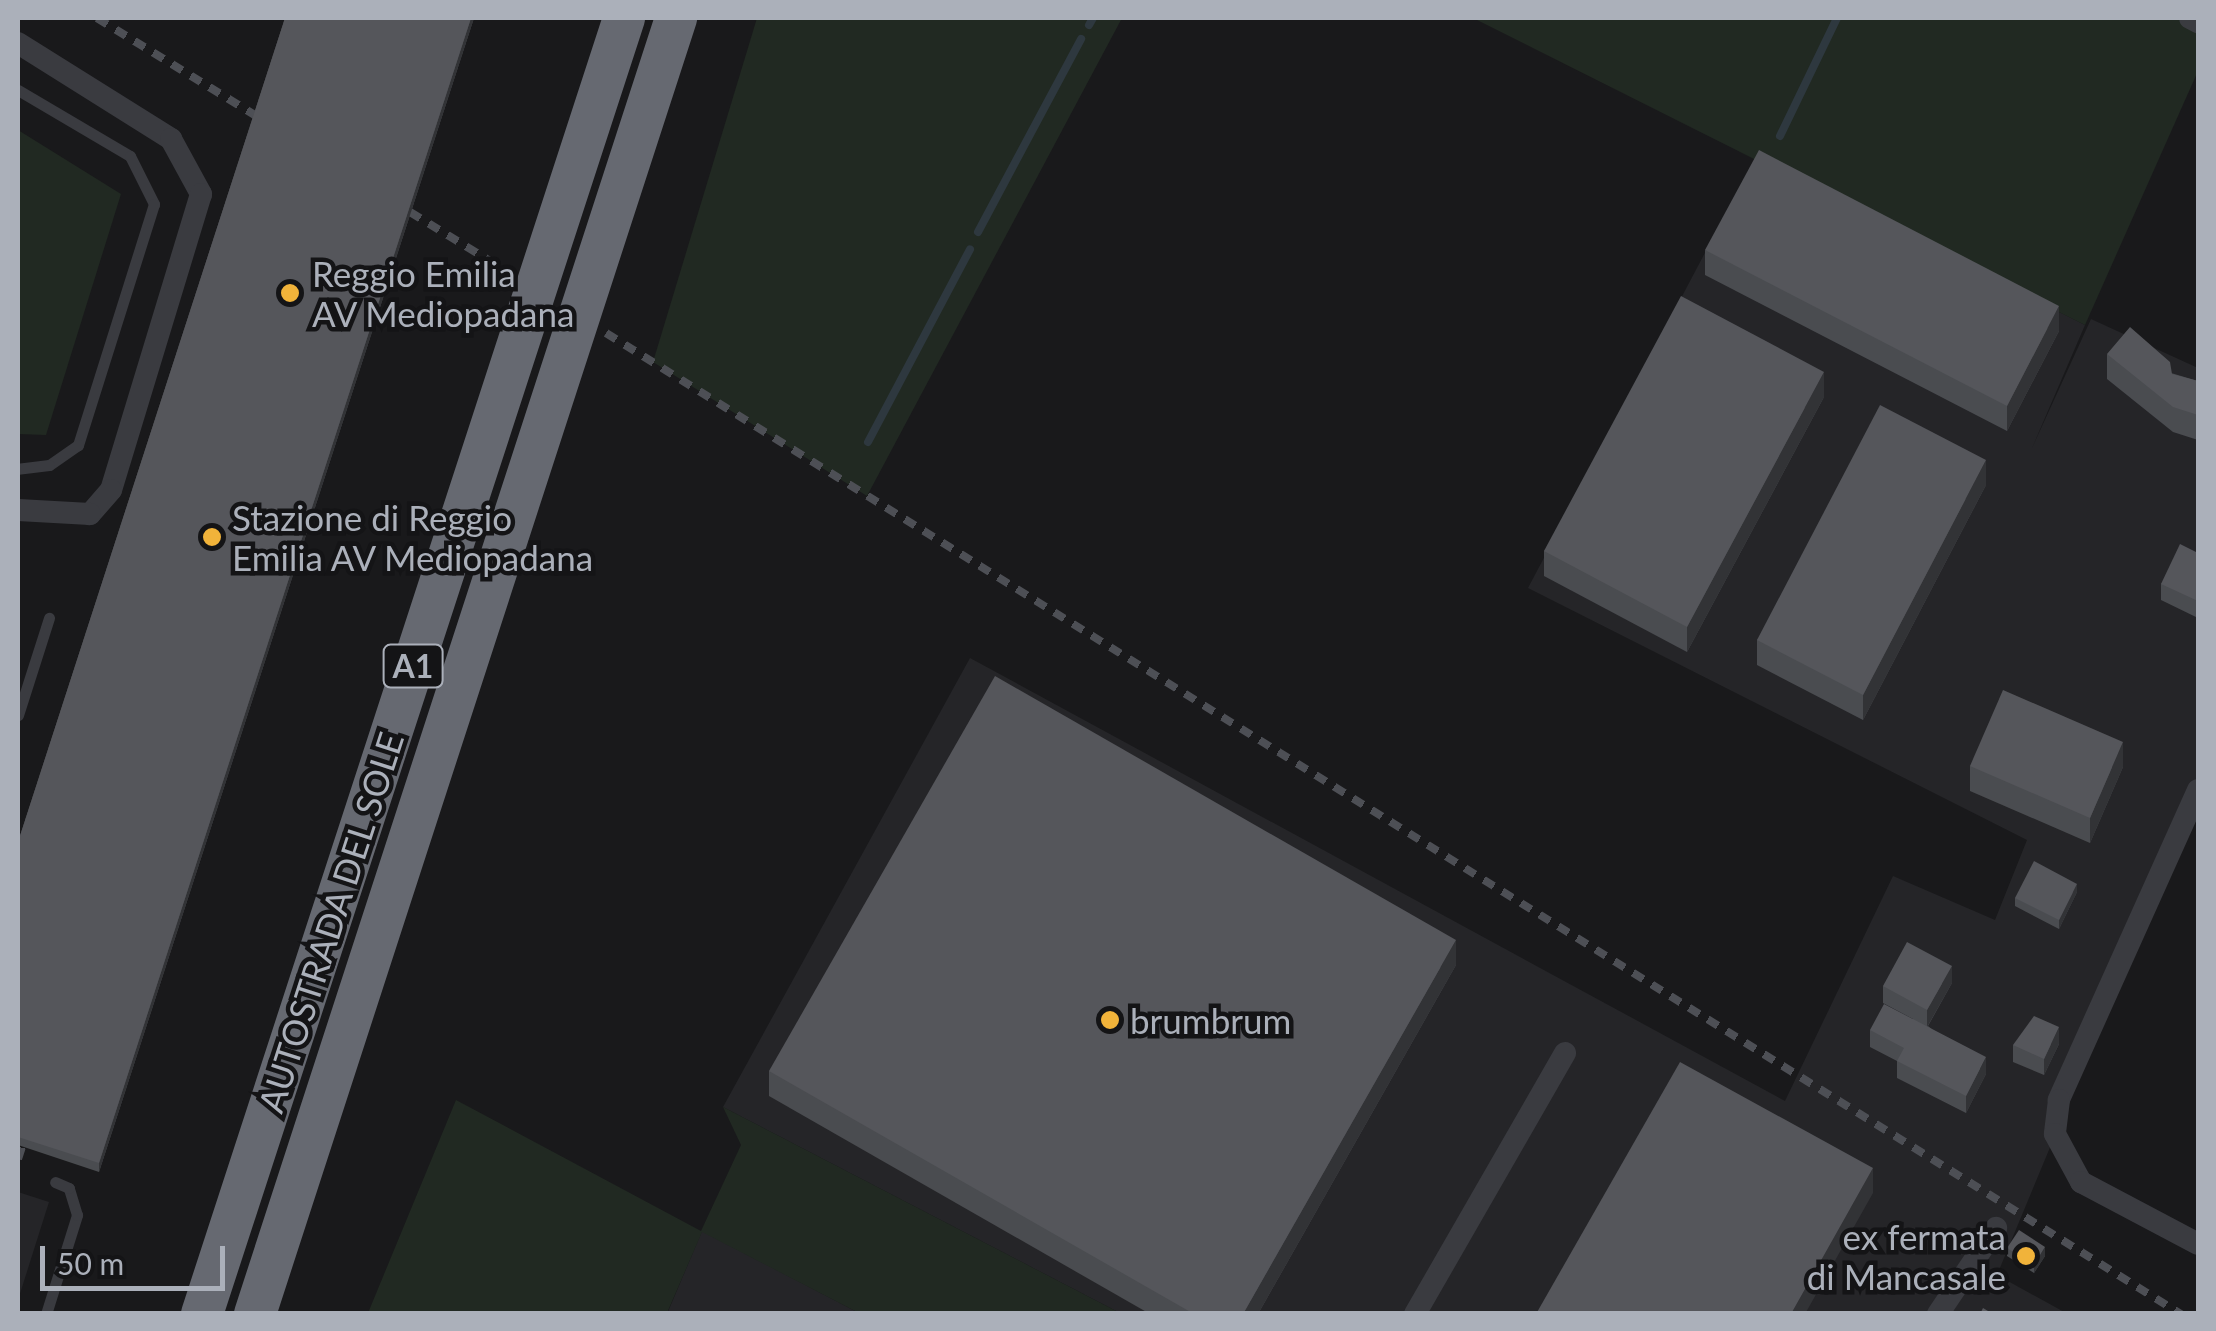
<!DOCTYPE html>
<style>
body{margin:0}
#map{position:relative;width:2216px;height:1331px;overflow:hidden;background:#19191b;font-family:Lato,sans-serif}
div>[style]{position:absolute}
.built>*{inset:0;background:#252528}
.green>*{inset:0;background:#212922}
.stream>*{height:8px;margin:-4px;padding:0 4px;transform-origin:4px;border-radius:4px;background:#2e383f}
.service>*{height:11px;margin:-5.5px;padding:0 5.5px;transform-origin:5.5px;border-radius:5.5px;background:#3a3b40}
.minor>*{height:22px;margin:-11px;padding:0 11px;transform-origin:11px;border-radius:11px;background:#3a3b40}
.motorway>*{height:42px;margin:-21px;padding:0 21px;transform-origin:21px;border-radius:21px;background:#666971}
.rail>*{height:8px;margin-top:-4px;transform-origin:0;background:repeating-linear-gradient(90deg,#4d4f55 0 12px,transparent 0 22px)}
.wall>*{inset:0;background:#4a4c50}
.shaded-wall>*{inset:0;background:#323336}
.building>*{inset:0;background:#55565b}
.dots>*{width:28px;height:28px;translate:-50% -50%;box-sizing:border-box;border:5px solid #141416;border-radius:50%}
span{translate:-50% -50%;white-space:nowrap;text-align:center;line-height:1.15;-webkit-text-stroke:9px #141416;paint-order:stroke}
.shield-label span{padding:2px 8px;background:#141416;border:2px solid;border-radius:8px;-webkit-text-stroke-width:0}
.shield-label{font-size:32px;color:#abb0ba;font-weight:700}
.poi-label{font-size:35px;color:#abb0ba}
.left{translate:0 -50%;text-align:left}
.right{translate:-100% -50%;text-align:right}
.street-label{font-size:35px;color:#abb0ba}
.frame{position:absolute;inset:0;border:20px solid #abb0ba;pointer-events:none}
.scale{position:absolute;left:40px;top:1246px;width:185px;height:45px;box-sizing:border-box;border:5px solid #abb0ba;border-top:0;padding-left:12px;font-size:30px;line-height:35px;white-space:nowrap;color:#abb0ba;-webkit-text-stroke:8px #141416;paint-order:stroke}
</style>
<div id="map">
<div class="built">
<i style="clip-path:polygon(1755px 158px,2085px 325px,2032px 448px,2091px 319px,2198px 368px,2198px 791px,1997px 1275px,2066px 1313px,1120px 1313px,723px 1107px,970px 658px,1785px 1101px,1893px 876px,1995px 920px,2027px 840px,1528px 588px)"></i>
<i style="clip-path:polygon(18px 1192px,49px 1202px,18px 1300px)"></i>
<i style="clip-path:polygon(702px 1231px,859px 1313px,667px 1314px)"></i>
</div>
<div class="green">
<i style="clip-path:polygon(757px 18px,1122px 18px,867px 496px,653px 362px)"></i>
<i style="clip-path:polygon(1473px 18px,2190px 18px,2198px 22px,2198px 71px,2085px 325px)"></i>
<i style="clip-path:polygon(18px 130px,121px 194px,46px 435px,18px 434px)"></i>
<i style="clip-path:polygon(456px 1100px,701px 1231px,741px 1145px,723px 1107px,1120px 1313px,859px 1313px,702px 1232px,667px 1313px,368px 1313px)"></i>
</div>
<div class="stream">
<i style="left:1089px;top:25px;width:8px;rotate:-60deg"></i>
<i style="left:1780px;top:136px;width:131px;rotate:-64.2deg"></i>
<i style="left:978px;top:232px;width:219px;rotate:-61.9deg"></i>
<i style="left:868px;top:442px;width:218px;rotate:-62.1deg"></i>
</div>
<div class="service">
<i style="left:18px;top:90px;width:130px;rotate:30.5deg"></i>
<i style="left:130px;top:156px;width:54px;rotate:63.4deg"></i>
<i style="left:154px;top:204px;width:253px;rotate:107.5deg"></i>
<i style="left:78px;top:445px;width:35px;rotate:145deg"></i>
<i style="left:49px;top:465px;width:31px;rotate:173deg"></i>
<i style="left:18px;top:715px;width:102px;rotate:-72.3deg"></i>
<i style="left:46px;top:1314px;width:104px;rotate:-72.6deg"></i>
<i style="left:77px;top:1215px;width:28px;rotate:-107deg"></i>
<i style="left:69px;top:1188px;width:15px;rotate:-157deg"></i>
</div>
<div class="minor">
<i style="left:2190px;top:18px;width:9px;rotate:27deg"></i>
<i style="left:18px;top:43px;width:181px;rotate:32.1deg"></i>
<i style="left:171px;top:139px;width:63px;rotate:61.4deg"></i>
<i style="left:201px;top:194px;width:309px;rotate:106.9deg"></i>
<i style="left:111px;top:490px;width:32px;rotate:131deg"></i>
<i style="left:90px;top:514px;width:72px;rotate:-176.8deg"></i>
<i style="left:2198px;top:790px;width:340px;rotate:114.2deg"></i>
<i style="left:2059px;top:1100px;width:34px;rotate:97deg"></i>
<i style="left:2055px;top:1134px;width:55px;rotate:61.6deg"></i>
<i style="left:2081px;top:1182px;width:132px;rotate:27.9deg"></i>
<i style="left:1415px;top:1314px;width:301px;rotate:-60.1deg"></i>
<i style="left:1938px;top:1314px;width:104px;rotate:-56deg"></i>
</div>
<div class="motorway">
<i style="left:202px;top:1314px;width:1363px;rotate:-71.96deg"></i>
<i style="left:255px;top:1314px;width:1363px;rotate:-72deg"></i>
</div>
<div class="rail">
<i style="left:97px;top:18px;width:187px;rotate:31.6deg"></i>
<i style="left:410px;top:212px;width:109px;rotate:31.5deg"></i>
<i style="left:606px;top:333px;width:1856px;rotate:31.92deg"></i>
<i style="left:18px;top:1159px;width:40px;rotate:-72deg"></i>
</div>
<div class="wall">
<i style="clip-path:polygon(285px 18px,474px 18px,99px 1172px,18px 1145px,18px 842px)"></i>
<i style="clip-path:polygon(1705px 250px,2059px 331px,2007px 431px,1705px 275px)"></i>
<i style="clip-path:polygon(2107px 354px,2198px 381px,2198px 440px,2173px 432px,2107px 379px)"></i>
<i style="clip-path:polygon(1824px 397px,1687px 652px,1544px 576px,1544px 551px)"></i>
<i style="clip-path:polygon(1986px 485px,1863px 720px,1757px 665px,1757px 640px)"></i>
<i style="clip-path:polygon(2198px 553px,2198px 618px,2161px 600px,2161px 584px)"></i>
<i style="clip-path:polygon(1970px 766px,2123px 767px,2090px 843px,1970px 791px)"></i>
<i style="clip-path:polygon(2077px 892px,2059px 929px,2015px 906px,2015px 898px)"></i>
<i style="clip-path:polygon(1456px 965px,1258px 1314px,1150px 1314px,769px 1096px,769px 1071px)"></i>
<i style="clip-path:polygon(1952px 983px,1928px 1026px,1986px 1074px,1966px 1113px,1897px 1078px,1897px 1061px,1870px 1047px,1870px 1030px,1913px 1019px,1883px 1003px,1883px 986px)"></i>
<i style="clip-path:polygon(2059px 1044px,2044px 1075px,2013px 1062px,2013px 1045px)"></i>
<i style="clip-path:polygon(2007px 1248px,2045px 1256px,2034px 1273px,2007px 1256px)"></i>
</div>
<div class="shaded-wall">
<i style="clip-path:polygon(471px 18px,474px 18px,99px 1172px,99px 1163px)"></i>
<i style="clip-path:polygon(2059px 306px,2059px 331px,2007px 431px,2007px 406px)"></i>
<i style="clip-path:polygon(1824px 372px,1824px 397px,1687px 652px,1687px 627px)"></i>
<i style="clip-path:polygon(1986px 460px,1986px 485px,1863px 720px,1863px 695px)"></i>
<i style="clip-path:polygon(2123px 742px,2123px 767px,2090px 843px,2090px 818px)"></i>
<i style="clip-path:polygon(2077px 884px,2077px 892px,2059px 929px,2059px 920px)"></i>
<i style="clip-path:polygon(1456px 940px,1456px 965px,1258px 1314px,1243px 1314px)"></i>
<i style="clip-path:polygon(1952px 966px,1952px 983px,1927px 1027px,1927px 1010px)"></i>
<i style="clip-path:polygon(2059px 1027px,2059px 1044px,2044px 1075px,2044px 1059px)"></i>
<i style="clip-path:polygon(1986px 1057px,1986px 1074px,1966px 1113px,1966px 1096px)"></i>
<i style="clip-path:polygon(1873px 1168px,1873px 1193px,1805px 1314px,1791px 1314px)"></i>
<i style="clip-path:polygon(2045px 1247px,2045px 1256px,2034px 1273px,2034px 1265px)"></i>
</div>
<div class="building">
<i style="clip-path:polygon(285px 18px,471px 18px,99px 1163px,18px 1137px,18px 842px)"></i>
<i style="clip-path:polygon(1759px 150px,2059px 306px,2007px 406px,1705px 250px)"></i>
<i style="clip-path:polygon(1681px 296px,1824px 372px,1687px 627px,1544px 551px)"></i>
<i style="clip-path:polygon(2130px 327px,2170px 362px,2172px 374px,2198px 381px,2198px 415px,2173px 407px,2107px 354px)"></i>
<i style="clip-path:polygon(1880px 405px,1986px 460px,1863px 695px,1757px 640px)"></i>
<i style="clip-path:polygon(2180px 544px,2198px 553px,2198px 601px,2161px 584px)"></i>
<i style="clip-path:polygon(995px 676px,1456px 940px,1243px 1314px,1194px 1314px,769px 1071px)"></i>
<i style="clip-path:polygon(2003px 690px,2123px 742px,2090px 818px,1970px 766px)"></i>
<i style="clip-path:polygon(2034px 861px,2077px 884px,2059px 920px,2015px 898px)"></i>
<i style="clip-path:polygon(1907px 942px,1952px 966px,1927px 1010px,1883px 986px)"></i>
<i style="clip-path:polygon(1884px 1004px,1986px 1057px,1966px 1096px,1897px 1061px,1904px 1048px,1870px 1030px)"></i>
<i style="clip-path:polygon(2034px 1016px,2059px 1027px,2044px 1059px,2013px 1045px)"></i>
<i style="clip-path:polygon(1680px 1062px,1873px 1168px,1791px 1314px,1536px 1314px)"></i>
<i style="clip-path:polygon(2019px 1230px,2045px 1247px,2034px 1265px,2007px 1248px)"></i>
<i style="clip-path:polygon(1983px 1308px,1993px 1314px,1980px 1314px)"></i>
</div>
<div class="dots">
<i style="left:290px;top:293px;background:#f1b33a"></i>
<i style="left:212px;top:537px;background:#f1b33a"></i>
<i style="left:1110px;top:1020px;background:#f1b33a"></i>
<i style="left:2026px;top:1256px;background:#f1b33a"></i>
</div>
<div class="shield-label">
<span style="left:413px;top:666px">A1</span>
</div>
<div class="poi-label">
<span class="left" style="left:312px;top:293px">Reggio Emilia<br>AV Mediopadana</span>
<span class="left" style="left:232px;top:537px">Stazione di Reggio<br>Emilia AV Mediopadana</span>
<span class="left" style="left:1130px;top:1020px">brumbrum</span>
<span class="right" style="left:2006px;top:1256px">ex fermata<br>di Mancasale</span>
</div>
<div class="street-label">
<span style="left:330px;top:922px;rotate:-72deg">AUTOSTRADA DEL SOLE</span>
</div>
<div class="frame"></div>
<div class="scale">50 m</div>
</div>
